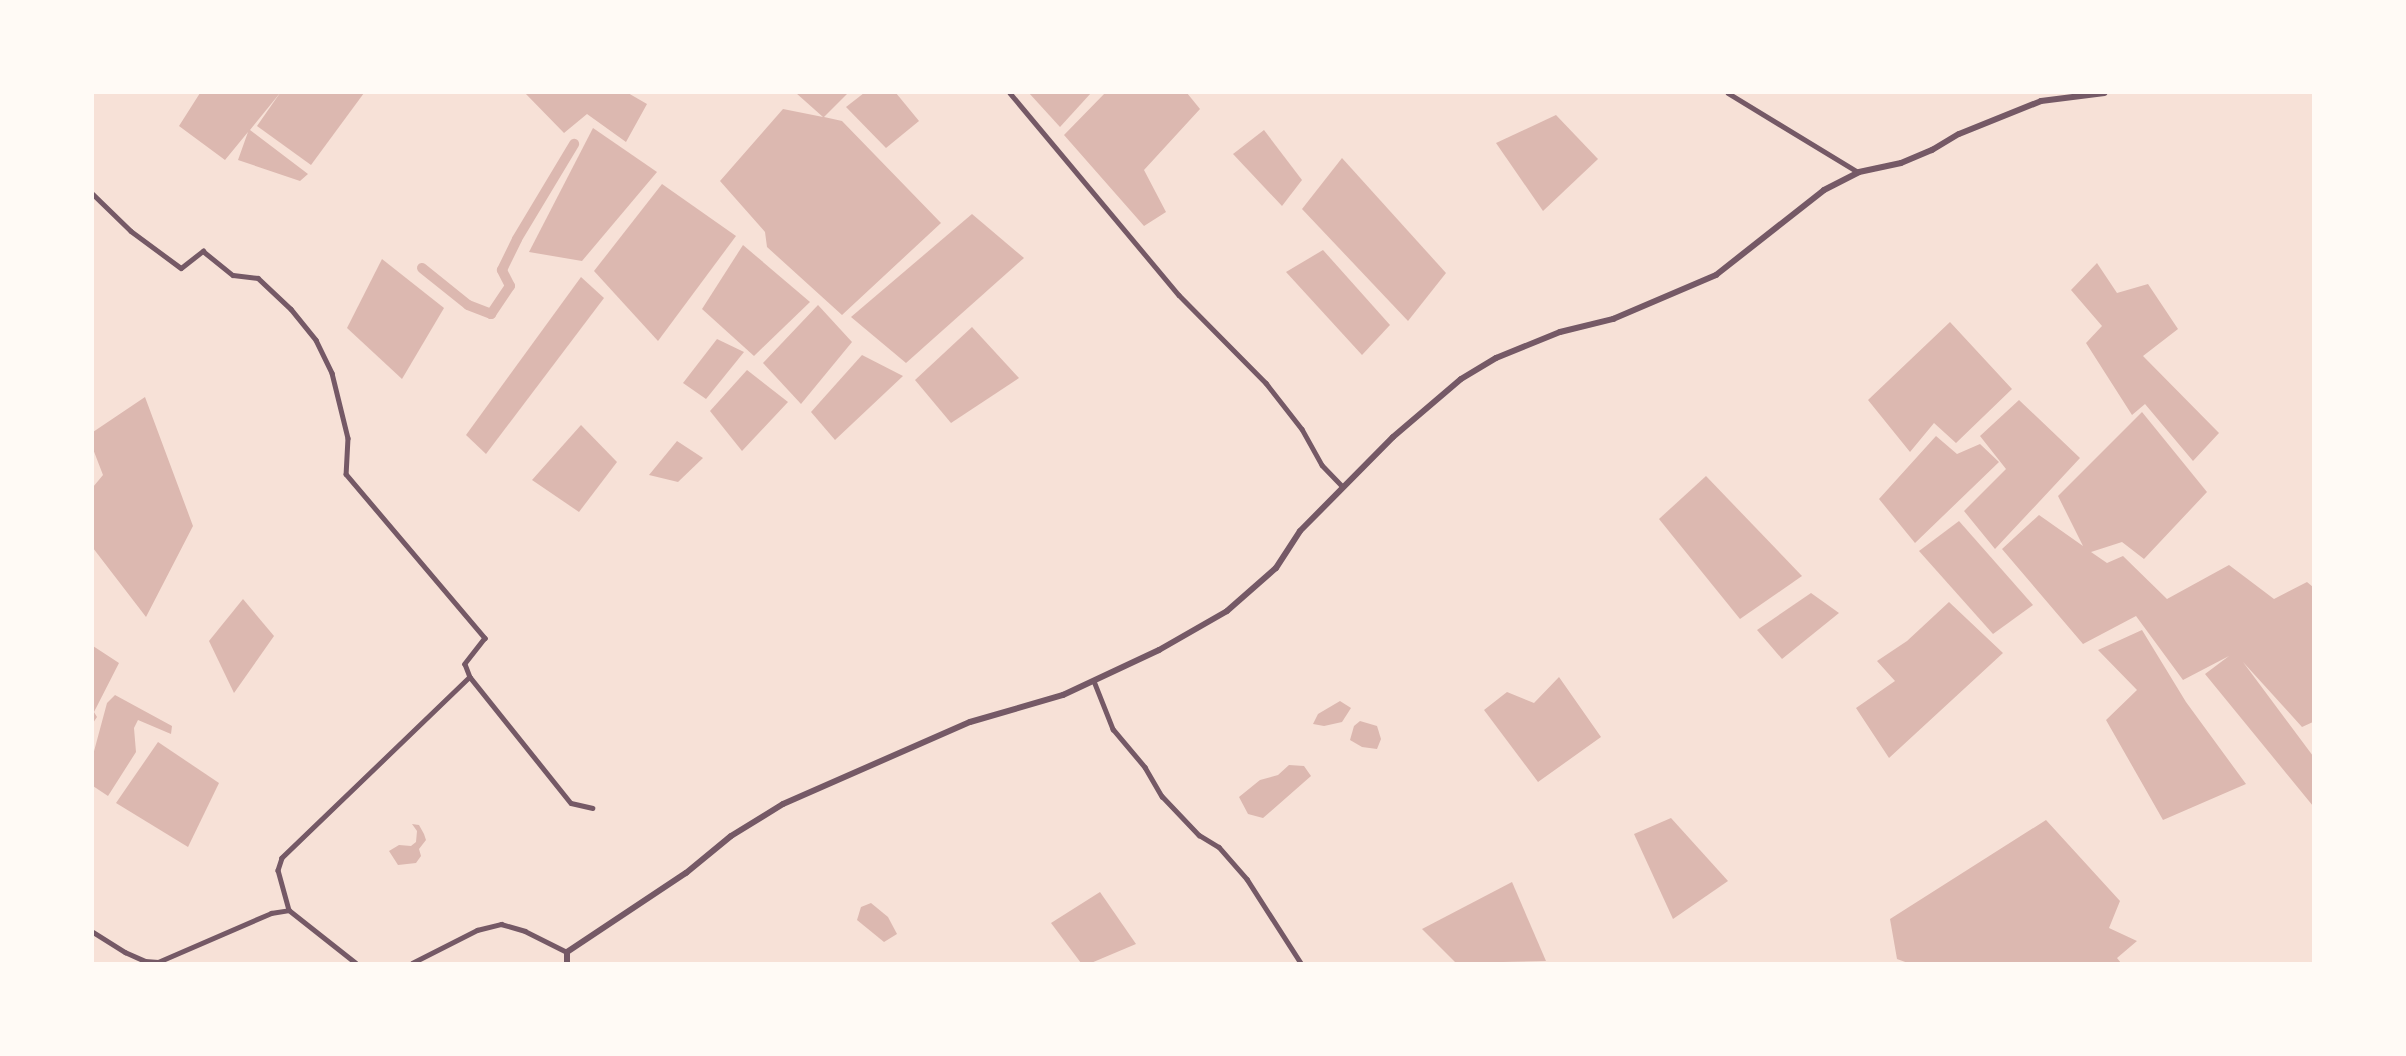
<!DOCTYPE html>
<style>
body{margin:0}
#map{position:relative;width:2406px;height:1056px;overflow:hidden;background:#f7e1d7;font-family:"Playfair Display",serif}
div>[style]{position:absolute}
.water>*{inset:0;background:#dcb8b0}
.canal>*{height:10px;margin:-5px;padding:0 5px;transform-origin:5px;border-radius:5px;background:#dcb8b0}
.minor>*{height:4.5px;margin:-2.25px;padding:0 2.25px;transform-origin:2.25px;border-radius:2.25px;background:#755966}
.tertiary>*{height:6px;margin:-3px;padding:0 3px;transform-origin:3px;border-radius:3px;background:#755966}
span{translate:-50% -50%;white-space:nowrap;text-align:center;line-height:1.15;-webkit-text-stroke:6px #fffaf5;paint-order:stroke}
.frame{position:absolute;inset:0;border:94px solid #fffaf5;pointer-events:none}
</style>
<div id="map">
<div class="water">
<i style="clip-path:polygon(200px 93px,280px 93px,250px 130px,308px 174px,300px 181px,238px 160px,248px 132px,225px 160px,179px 126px)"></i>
<i style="clip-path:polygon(280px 93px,364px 93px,311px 165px,257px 126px)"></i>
<i style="clip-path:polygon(525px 93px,628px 93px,647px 104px,626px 142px,587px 114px,564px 133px)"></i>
<i style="clip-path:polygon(796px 93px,848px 93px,824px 117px,842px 121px,941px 223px,842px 315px,767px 247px,765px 232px,720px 181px,783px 109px,823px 117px)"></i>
<i style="clip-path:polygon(864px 93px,896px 93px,919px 121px,886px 148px,846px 107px)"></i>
<i style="clip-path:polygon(1029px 93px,1091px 93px,1060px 127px)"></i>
<i style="clip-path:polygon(1105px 93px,1187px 93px,1200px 109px,1144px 170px,1166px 212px,1144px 226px,1064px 135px)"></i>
<i style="clip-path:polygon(1556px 115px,1598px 159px,1543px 211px,1496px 143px)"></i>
<i style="clip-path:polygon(593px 128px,657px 172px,582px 261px,529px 252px)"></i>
<i style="clip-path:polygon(1264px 130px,1302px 180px,1282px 206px,1233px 154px)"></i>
<i style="clip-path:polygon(1342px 158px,1446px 273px,1408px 321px,1302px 209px)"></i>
<i style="clip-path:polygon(662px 184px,736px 236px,658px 341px,594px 271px)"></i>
<i style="clip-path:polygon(972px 214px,1024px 258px,906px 363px,851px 317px)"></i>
<i style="clip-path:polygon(743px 245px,810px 302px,754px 356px,702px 309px)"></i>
<i style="clip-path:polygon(1323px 250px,1390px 325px,1362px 355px,1286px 272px)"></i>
<i style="clip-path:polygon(382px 259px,444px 308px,402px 379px,347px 328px)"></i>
<i style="clip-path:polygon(2097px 263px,2117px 293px,2148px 284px,2178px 329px,2143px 356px,2219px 433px,2193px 461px,2145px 404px,2132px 415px,2086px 343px,2102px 326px,2071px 290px)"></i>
<i style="clip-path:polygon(581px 277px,604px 298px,486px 454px,466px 435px)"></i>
<i style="clip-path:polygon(818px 305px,852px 342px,801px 404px,763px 363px)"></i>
<i style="clip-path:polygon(1950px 322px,2012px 389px,1956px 443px,1934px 423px,1910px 452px,1868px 400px)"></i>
<i style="clip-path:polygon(972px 327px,1019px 378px,951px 423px,915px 380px)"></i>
<i style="clip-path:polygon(717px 339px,744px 352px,706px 399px,683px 383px)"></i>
<i style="clip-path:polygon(862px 355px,903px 376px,835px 440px,811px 412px)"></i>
<i style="clip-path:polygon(747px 370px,788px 402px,742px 451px,710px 411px)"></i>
<i style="clip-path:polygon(145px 397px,193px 526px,146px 617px,93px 548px,93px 487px,103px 475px,93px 449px,93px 432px)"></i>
<i style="clip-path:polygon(2019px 400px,2080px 458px,1995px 549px,1964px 511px,2006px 469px,1980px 436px)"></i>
<i style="clip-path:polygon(2142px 412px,2207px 492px,2144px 559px,2122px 542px,2091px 552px,2107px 563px,2123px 556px,2167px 599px,2229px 565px,2274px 599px,2307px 582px,2313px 587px,2313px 722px,2302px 727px,2243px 662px,2313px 756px,2313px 806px,2205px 674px,2229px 656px,2183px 680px,2136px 616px,2083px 644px,2002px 549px,2039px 515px,2083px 546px,2058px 496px)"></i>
<i style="clip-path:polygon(581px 425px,617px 462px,579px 512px,532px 480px)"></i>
<i style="clip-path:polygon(1936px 436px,1957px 454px,1980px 444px,1999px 462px,1915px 543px,1879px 499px)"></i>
<i style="clip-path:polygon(677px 441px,703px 458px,678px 482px,649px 475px)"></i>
<i style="clip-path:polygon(1706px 476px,1802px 576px,1740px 619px,1659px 519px)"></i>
<i style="clip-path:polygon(1959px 521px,2033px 605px,1993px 634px,1919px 551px)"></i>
<i style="clip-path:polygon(1811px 593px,1839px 613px,1782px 659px,1757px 630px)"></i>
<i style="clip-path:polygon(243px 599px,274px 636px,234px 693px,209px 641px)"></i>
<i style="clip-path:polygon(1949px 602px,2003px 653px,1889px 758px,1856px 708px,1895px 681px,1877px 661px,1907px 641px)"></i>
<i style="clip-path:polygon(2142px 630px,2186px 702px,2246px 784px,2163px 820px,2106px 720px,2137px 690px,2098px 650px)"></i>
<i style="clip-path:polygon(93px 646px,119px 663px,94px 712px,97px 717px,93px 723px)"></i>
<i style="clip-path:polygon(1559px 677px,1601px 737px,1538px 782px,1484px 710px,1507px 692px,1534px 703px)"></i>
<i style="clip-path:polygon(115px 695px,172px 726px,171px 734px,138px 720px,134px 728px,136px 752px,108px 796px,93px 786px,93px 755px,107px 703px)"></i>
<i style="clip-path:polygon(1340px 701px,1351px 708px,1342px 722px,1324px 726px,1313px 724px,1318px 714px)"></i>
<i style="clip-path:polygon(1360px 721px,1377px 726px,1381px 739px,1377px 749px,1362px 747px,1350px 740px,1354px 726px)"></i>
<i style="clip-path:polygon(158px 742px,219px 783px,188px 847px,116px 803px)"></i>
<i style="clip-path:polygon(1289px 765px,1304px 766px,1311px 776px,1263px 818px,1248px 814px,1239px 797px,1260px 780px,1278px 775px)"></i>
<i style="clip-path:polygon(1671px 818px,1728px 881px,1673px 919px,1634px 834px)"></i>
<i style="clip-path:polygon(2046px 820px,2120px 901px,2109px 928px,2137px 941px,2117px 958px,2121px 963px,1908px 963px,1897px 959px,1890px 919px)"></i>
<i style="clip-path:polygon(412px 824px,419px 825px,424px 834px,426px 840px,419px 849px,421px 856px,416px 863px,398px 865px,389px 851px,399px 845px,411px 846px,416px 842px,417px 831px)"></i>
<i style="clip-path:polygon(1512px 882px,1546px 961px,1456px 963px,1422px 929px)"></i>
<i style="clip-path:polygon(1100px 892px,1136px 944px,1091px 963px,1081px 963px,1051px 923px)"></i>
<i style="clip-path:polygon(871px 903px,888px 917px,897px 934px,884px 942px,857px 920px,861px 907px)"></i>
</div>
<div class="canal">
<i style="left:422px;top:268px;width:59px;rotate:38.8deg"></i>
<i style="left:468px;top:305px;width:25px;rotate:21deg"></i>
<i style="left:491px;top:314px;width:34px;rotate:-56deg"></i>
<i style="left:510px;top:286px;width:18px;rotate:-117deg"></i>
<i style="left:502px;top:270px;width:34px;rotate:-64deg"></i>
<i style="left:517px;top:239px;width:111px;rotate:-59deg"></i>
</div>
<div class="minor">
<i style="left:1010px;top:93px;width:263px;rotate:50.1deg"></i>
<i style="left:1179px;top:295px;width:124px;rotate:45.3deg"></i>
<i style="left:1266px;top:383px;width:58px;rotate:52deg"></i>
<i style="left:1302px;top:429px;width:41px;rotate:60.9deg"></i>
<i style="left:1322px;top:465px;width:29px;rotate:46deg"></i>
<i style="left:1728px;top:93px;width:152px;rotate:31.3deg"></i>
<i style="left:93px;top:194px;width:53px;rotate:44.2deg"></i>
<i style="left:131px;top:231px;width:62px;rotate:36.5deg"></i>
<i style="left:181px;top:268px;width:28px;rotate:-38deg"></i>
<i style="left:203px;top:251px;width:38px;rotate:39deg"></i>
<i style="left:233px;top:275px;width:25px;rotate:7deg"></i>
<i style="left:258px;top:278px;width:45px;rotate:43.2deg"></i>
<i style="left:291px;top:309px;width:40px;rotate:51deg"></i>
<i style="left:316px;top:340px;width:37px;rotate:64deg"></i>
<i style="left:332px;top:373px;width:67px;rotate:76.2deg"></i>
<i style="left:348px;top:438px;width:36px;rotate:93deg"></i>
<i style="left:346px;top:474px;width:215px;rotate:49.7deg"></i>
<i style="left:485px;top:638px;width:33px;rotate:128deg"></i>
<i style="left:465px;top:664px;width:14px;rotate:69deg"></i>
<i style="left:470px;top:677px;width:261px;rotate:136.1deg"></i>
<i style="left:282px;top:858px;width:13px;rotate:108deg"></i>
<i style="left:278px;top:870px;width:41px;rotate:74.6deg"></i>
<i style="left:470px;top:677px;width:161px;rotate:51.3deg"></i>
<i style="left:571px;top:803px;width:22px;rotate:13deg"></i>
<i style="left:1094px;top:681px;width:52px;rotate:68.4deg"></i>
<i style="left:1113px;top:729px;width:50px;rotate:49.9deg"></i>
<i style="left:1145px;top:767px;width:34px;rotate:60deg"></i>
<i style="left:1162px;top:796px;width:54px;rotate:46.5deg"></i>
<i style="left:1199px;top:835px;width:23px;rotate:31deg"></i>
<i style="left:1219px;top:847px;width:43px;rotate:48.8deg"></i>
<i style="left:1247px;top:879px;width:100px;rotate:57.3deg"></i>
<i style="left:93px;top:932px;width:38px;rotate:32deg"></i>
<i style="left:125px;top:952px;width:22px;rotate:24deg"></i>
<i style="left:145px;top:961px;width:13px;rotate:4deg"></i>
<i style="left:158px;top:962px;width:123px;rotate:-23.4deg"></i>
<i style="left:271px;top:913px;width:18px;rotate:-9deg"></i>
<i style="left:289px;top:910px;width:85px;rotate:38.3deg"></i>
<i style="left:412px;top:963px;width:73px;rotate:-26.9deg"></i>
<i style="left:477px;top:930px;width:25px;rotate:-14deg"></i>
<i style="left:501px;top:924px;width:25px;rotate:16deg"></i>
<i style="left:525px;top:931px;width:47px;rotate:26.6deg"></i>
</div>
<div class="tertiary">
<i style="left:567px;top:963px;width:11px;rotate:-90deg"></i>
<i style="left:567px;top:952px;width:143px;rotate:-33.6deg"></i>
<i style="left:686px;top:873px;width:58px;rotate:-39.4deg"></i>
<i style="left:731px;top:836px;width:61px;rotate:-31.6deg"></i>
<i style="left:783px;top:804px;width:204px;rotate:-23.7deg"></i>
<i style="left:970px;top:722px;width:97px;rotate:-16.2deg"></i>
<i style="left:1063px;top:695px;width:106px;rotate:-25.1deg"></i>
<i style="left:1159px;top:650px;width:78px;rotate:-29.8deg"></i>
<i style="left:1227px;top:611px;width:65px;rotate:-41.3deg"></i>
<i style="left:1276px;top:568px;width:44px;rotate:-57deg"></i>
<i style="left:1300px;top:531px;width:132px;rotate:-45.3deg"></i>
<i style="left:1393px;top:437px;width:89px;rotate:-40.5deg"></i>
<i style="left:1461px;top:379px;width:41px;rotate:-31deg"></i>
<i style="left:1496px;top:358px;width:69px;rotate:-22.1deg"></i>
<i style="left:1560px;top:332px;width:55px;rotate:-13.8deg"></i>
<i style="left:1613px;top:319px;width:112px;rotate:-23.1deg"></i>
<i style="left:1716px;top:275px;width:137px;rotate:-38.2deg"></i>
<i style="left:1824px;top:190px;width:39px;rotate:-27deg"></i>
<i style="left:1859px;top:172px;width:43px;rotate:-12.1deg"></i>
<i style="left:1901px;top:163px;width:34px;rotate:-23deg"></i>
<i style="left:1932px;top:150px;width:31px;rotate:-31deg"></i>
<i style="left:1959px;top:134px;width:88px;rotate:-21.9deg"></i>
<i style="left:2041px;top:101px;width:64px;rotate:-7.2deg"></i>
</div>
<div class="frame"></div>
</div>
